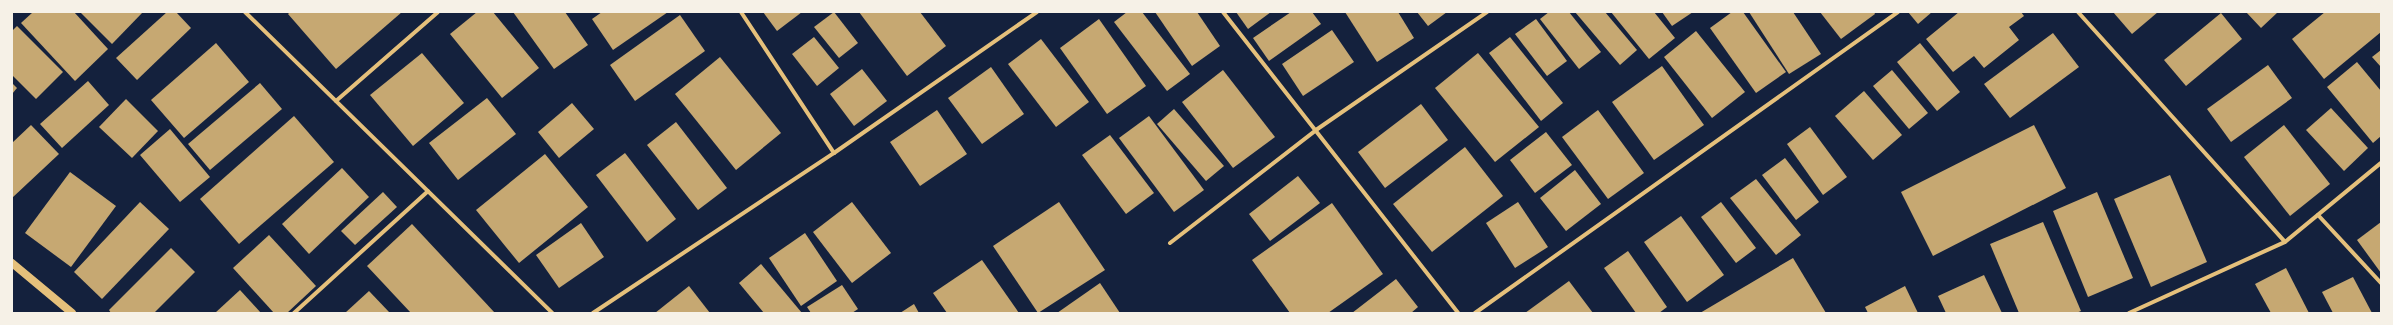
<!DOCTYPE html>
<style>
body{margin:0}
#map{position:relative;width:2393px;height:325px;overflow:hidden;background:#14213d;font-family:Montserrat,sans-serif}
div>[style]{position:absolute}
.building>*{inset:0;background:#c6a872}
.minor>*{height:4px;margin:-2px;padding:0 2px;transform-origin:2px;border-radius:2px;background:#e5c07b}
.secondary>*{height:8px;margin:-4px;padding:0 4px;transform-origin:4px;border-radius:4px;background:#e5c07b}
span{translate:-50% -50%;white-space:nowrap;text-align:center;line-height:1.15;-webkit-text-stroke:4px #f6f1e7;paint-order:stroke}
.frame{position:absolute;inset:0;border:13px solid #f6f1e7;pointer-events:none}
</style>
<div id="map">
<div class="building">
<i style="clip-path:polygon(33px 12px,74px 12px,108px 49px,75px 81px,21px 23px)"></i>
<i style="clip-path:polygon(80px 12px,143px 12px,112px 44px)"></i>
<i style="clip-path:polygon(167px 12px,176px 12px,191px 28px,137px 80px,116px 58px)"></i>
<i style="clip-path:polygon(290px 12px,402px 12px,336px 69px,288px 14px)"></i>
<i style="clip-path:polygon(477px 12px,493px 12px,539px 68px,502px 98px,450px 34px)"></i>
<i style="clip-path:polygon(513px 12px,565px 12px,588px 45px,554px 69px)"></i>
<i style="clip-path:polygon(602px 12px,668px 12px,613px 50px,592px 19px)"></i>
<i style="clip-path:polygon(763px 12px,802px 12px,777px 31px)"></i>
<i style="clip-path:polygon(834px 12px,858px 43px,839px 58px,814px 27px)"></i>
<i style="clip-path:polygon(859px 12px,920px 12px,946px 46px,907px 76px)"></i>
<i style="clip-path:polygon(1127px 12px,1142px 12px,1190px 74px,1167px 91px,1114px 22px)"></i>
<i style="clip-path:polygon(1155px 12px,1197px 12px,1220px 46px,1192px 66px)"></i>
<i style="clip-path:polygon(1236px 12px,1271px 12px,1248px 29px)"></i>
<i style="clip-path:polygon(1291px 12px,1312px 12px,1321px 24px,1269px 61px,1253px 38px)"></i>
<i style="clip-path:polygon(1345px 12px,1398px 12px,1414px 38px,1377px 62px)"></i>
<i style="clip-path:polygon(1417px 12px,1447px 12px,1428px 26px)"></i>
<i style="clip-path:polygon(1549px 12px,1569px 12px,1601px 52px,1579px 69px,1540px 19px)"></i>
<i style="clip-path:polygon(1575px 12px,1605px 12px,1637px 50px,1620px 65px)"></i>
<i style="clip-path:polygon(1611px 12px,1654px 12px,1675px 38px,1649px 59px)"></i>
<i style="clip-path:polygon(1662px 12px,1693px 12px,1672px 26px)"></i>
<i style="clip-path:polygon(1732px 12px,1743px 12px,1786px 72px,1756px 93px,1710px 28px)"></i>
<i style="clip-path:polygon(1749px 12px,1793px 12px,1821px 54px,1789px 74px)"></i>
<i style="clip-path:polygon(1820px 12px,1874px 12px,1875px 14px,1841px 39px)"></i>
<i style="clip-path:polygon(1908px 12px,1932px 12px,1918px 24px)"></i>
<i style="clip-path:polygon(1959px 12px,2021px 12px,2024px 16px,2009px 27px,2019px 40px,1984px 68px,1974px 56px,1953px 72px,1926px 39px)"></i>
<i style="clip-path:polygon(2113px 12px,2158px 12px,2132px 34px)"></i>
<i style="clip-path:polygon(2246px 12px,2278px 12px,2261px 28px)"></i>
<i style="clip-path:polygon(2325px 12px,2380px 12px,2381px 32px,2324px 79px,2292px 39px)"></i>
<i style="clip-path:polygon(2221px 13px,2242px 39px,2186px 86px,2164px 60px)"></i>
<i style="clip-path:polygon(680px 15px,705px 51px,635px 101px,610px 65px)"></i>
<i style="clip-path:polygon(1099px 19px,1146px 86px,1107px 114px,1060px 48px)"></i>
<i style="clip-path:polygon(1536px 19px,1567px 61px,1547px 76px,1515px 34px)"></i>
<i style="clip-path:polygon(17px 26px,63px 72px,36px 99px,12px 75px,12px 31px)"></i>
<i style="clip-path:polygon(1332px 30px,1354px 62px,1303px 96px,1282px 64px)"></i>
<i style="clip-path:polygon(1696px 31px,1745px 92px,1712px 118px,1664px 57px)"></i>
<i style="clip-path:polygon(2053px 33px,2079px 67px,2010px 118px,1984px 84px)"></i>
<i style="clip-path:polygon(814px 37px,839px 68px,817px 86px,792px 54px)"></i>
<i style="clip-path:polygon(1510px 37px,1563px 103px,1541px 121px,1489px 53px)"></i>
<i style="clip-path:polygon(1041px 39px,1089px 102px,1056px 127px,1008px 64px)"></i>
<i style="clip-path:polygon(216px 43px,249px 82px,184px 138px,151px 100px)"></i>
<i style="clip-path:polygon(1920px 43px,1960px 92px,1937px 111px,1897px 62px)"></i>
<i style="clip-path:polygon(2381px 50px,2381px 67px,2372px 57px)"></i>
<i style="clip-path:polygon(422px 53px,464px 103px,413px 146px,370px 95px)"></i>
<i style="clip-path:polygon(1478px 53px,1539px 127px,1495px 162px,1435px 88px)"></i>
<i style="clip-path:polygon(720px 57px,781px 133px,736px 170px,675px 94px)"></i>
<i style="clip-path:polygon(2357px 62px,2381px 91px,2381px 136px,2373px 143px,2327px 87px)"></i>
<i style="clip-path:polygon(2268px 65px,2292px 98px,2231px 142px,2207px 109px)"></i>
<i style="clip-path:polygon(1662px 66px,1704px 125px,1654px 160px,1612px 102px)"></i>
<i style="clip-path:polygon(991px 67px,1024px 114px,982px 144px,948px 98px)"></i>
<i style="clip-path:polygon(862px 69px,887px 101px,854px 126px,830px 94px)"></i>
<i style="clip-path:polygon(1223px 70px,1275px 137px,1233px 168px,1182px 102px)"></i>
<i style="clip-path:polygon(1892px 70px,1928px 113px,1909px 129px,1873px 86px)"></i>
<i style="clip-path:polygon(88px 81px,109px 105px,62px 148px,40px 124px)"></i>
<i style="clip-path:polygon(12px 83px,17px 88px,12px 94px)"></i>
<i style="clip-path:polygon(260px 83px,282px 109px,210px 170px,188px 144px)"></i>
<i style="clip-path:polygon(1864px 91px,1902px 135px,1873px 160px,1835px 116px)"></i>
<i style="clip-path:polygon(487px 98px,516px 134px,458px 180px,429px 143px)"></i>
<i style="clip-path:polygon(126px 99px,158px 131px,132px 158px,99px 127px)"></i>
<i style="clip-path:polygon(572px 103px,594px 129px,559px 158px,538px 132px)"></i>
<i style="clip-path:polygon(1421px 104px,1448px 140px,1385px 188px,1358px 152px)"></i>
<i style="clip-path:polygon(2331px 108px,2368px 148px,2344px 171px,2306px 130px)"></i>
<i style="clip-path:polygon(1174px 109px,1224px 166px,1206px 181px,1157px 124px)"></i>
<i style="clip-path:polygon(937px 110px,967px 154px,920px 186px,890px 142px)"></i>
<i style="clip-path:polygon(1598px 110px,1644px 173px,1608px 199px,1562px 137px)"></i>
<i style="clip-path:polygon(294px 116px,334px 162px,239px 244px,200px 199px)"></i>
<i style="clip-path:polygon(1149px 116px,1204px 190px,1174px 212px,1119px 138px)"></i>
<i style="clip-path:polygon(676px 122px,727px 188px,698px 210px,647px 145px)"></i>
<i style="clip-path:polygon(31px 125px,59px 154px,12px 198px,12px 143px)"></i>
<i style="clip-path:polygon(2034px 125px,2066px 188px,1933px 256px,1901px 192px)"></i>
<i style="clip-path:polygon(2284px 125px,2330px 184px,2290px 216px,2244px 157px)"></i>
<i style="clip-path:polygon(1810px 127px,1847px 177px,1823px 195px,1787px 144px)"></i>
<i style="clip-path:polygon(170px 129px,210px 177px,180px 202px,140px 155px)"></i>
<i style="clip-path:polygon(1546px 132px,1572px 165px,1535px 193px,1510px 160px)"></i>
<i style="clip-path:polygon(1110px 135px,1154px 193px,1126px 214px,1082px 155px)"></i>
<i style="clip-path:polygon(1465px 147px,1503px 196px,1432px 252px,1393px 204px)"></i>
<i style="clip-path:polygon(625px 153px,676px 219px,647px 242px,596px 175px)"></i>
<i style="clip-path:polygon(545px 154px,588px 207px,519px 263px,476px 210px)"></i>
<i style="clip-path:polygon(1785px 158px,1819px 202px,1796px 220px,1762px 175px)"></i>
<i style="clip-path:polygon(342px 168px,369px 197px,309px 254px,282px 224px)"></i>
<i style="clip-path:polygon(1575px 170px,1601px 204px,1566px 231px,1540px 198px)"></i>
<i style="clip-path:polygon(70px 172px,116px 206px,71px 267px,25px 233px)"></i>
<i style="clip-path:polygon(2170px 175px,2207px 262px,2151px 287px,2114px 199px)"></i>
<i style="clip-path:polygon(1298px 176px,1320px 203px,1270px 241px,1249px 214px)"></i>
<i style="clip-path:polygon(1756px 179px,1801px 235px,1776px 255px,1730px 198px)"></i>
<i style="clip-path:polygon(383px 192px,397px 207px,355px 245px,341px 231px)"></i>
<i style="clip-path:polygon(2097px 192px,2133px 278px,2088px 297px,2053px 211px)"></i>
<i style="clip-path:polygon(140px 202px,169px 229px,102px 299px,74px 272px)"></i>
<i style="clip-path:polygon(852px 202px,891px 253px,852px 283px,813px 232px)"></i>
<i style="clip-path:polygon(1059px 202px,1105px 270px,1038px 313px,993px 246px)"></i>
<i style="clip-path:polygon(1518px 202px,1548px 247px,1515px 268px,1486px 223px)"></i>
<i style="clip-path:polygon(1721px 202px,1756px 248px,1736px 263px,1701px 217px)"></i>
<i style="clip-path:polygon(1332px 203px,1383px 274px,1328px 313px,1290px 313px,1252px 260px)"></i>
<i style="clip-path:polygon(1681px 216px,1724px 275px,1687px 302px,1644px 242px)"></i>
<i style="clip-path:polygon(2043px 222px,2081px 311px,2076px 313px,2019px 313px,1990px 244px)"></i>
<i style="clip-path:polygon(2381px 222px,2381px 273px,2357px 240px)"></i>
<i style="clip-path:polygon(581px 223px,604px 257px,559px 288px,536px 255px)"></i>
<i style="clip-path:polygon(412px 224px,495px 313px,411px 313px,367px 266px)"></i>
<i style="clip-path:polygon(805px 233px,837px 281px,801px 306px,769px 258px)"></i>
<i style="clip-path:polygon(269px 235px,316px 286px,287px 313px,274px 313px,233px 268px)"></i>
<i style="clip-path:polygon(171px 248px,195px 272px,154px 313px,111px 313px,109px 310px)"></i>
<i style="clip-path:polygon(1628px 251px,1667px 307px,1659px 313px,1636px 313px,1604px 268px)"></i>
<i style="clip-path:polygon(1793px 258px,1826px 313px,1700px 313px)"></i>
<i style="clip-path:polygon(982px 260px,1019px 313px,947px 313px,933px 293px)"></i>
<i style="clip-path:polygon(761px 264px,802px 313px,764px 313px,739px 283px)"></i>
<i style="clip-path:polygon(2286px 268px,2309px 313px,2271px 313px,2255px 284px)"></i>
<i style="clip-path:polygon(1984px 275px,2002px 313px,1946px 313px,1938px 296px)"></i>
<i style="clip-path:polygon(2353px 277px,2372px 313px,2333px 313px,2322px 292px)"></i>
<i style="clip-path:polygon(1396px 279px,1418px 307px,1411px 313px,1352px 313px)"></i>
<i style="clip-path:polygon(1569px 281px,1593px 313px,1525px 313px)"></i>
<i style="clip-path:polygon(1100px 283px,1120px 313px,1057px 313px)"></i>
<i style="clip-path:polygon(842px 285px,858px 309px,852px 313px,811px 313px,807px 307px)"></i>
<i style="clip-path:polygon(689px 286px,710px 313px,655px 313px)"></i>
<i style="clip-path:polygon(1905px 286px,1918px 313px,1868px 313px,1865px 307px)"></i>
<i style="clip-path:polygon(240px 290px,261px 313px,215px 313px)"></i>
<i style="clip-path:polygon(369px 291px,390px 313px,345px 313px)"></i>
<i style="clip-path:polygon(914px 304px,919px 313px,900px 313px)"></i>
</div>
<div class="minor">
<i style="left:245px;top:12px;width:430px;rotate:44.4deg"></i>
<i style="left:741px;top:12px;width:169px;rotate:56.6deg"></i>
<i style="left:1223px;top:12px;width:382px;rotate:52deg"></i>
<i style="left:2078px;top:12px;width:309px;rotate:48deg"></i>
<i style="left:336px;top:101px;width:135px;rotate:-41.1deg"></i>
<i style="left:2318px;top:215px;width:93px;rotate:47.2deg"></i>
<i style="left:1170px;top:243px;width:185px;rotate:-37.7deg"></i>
<i style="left:1316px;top:130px;width:208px;rotate:-34.6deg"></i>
<i style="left:294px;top:313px;width:181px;rotate:-42.3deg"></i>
<i style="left:593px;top:313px;width:289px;rotate:-33.6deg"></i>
<i style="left:834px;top:153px;width:247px;rotate:-34.8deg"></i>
<i style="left:1475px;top:313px;width:519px;rotate:-35.44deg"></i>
<i style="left:2129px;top:313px;width:171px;rotate:-24.5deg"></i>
<i style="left:2285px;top:242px;width:124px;rotate:-39.5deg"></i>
</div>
<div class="secondary">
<i style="left:12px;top:263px;width:78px;rotate:39.8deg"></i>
</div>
<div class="frame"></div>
</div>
